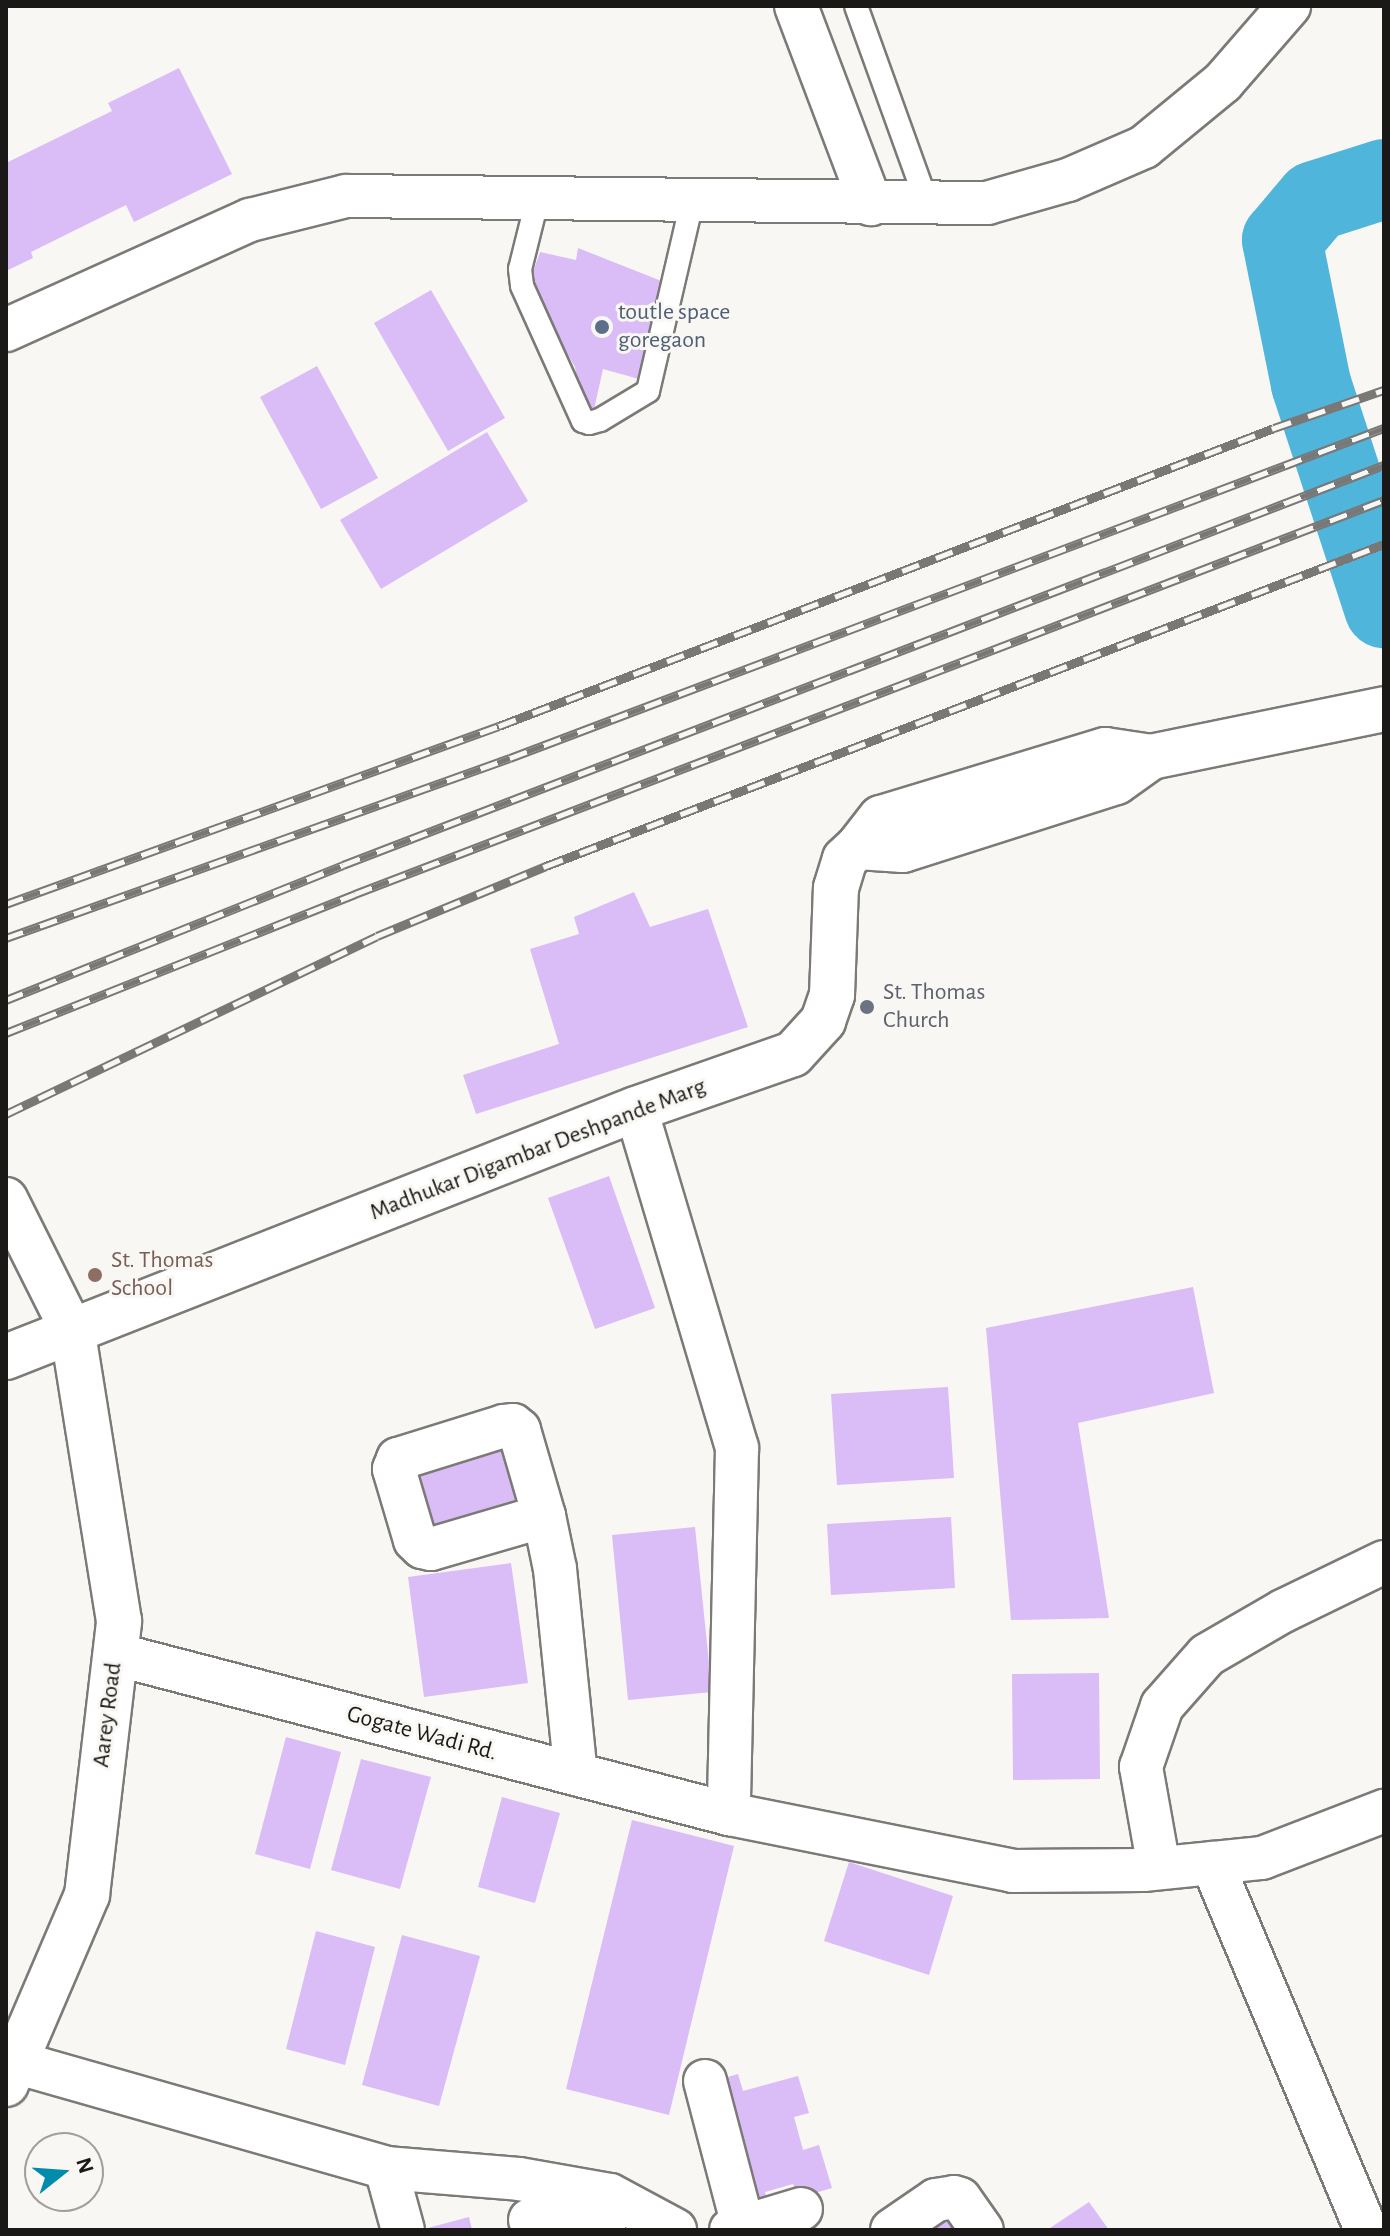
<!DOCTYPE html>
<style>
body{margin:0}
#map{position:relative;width:1390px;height:2236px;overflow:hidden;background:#f9f7f3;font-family:"Alegreya Sans",sans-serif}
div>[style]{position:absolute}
.river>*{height:80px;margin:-40px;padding:0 40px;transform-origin:40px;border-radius:40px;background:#4fb5db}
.building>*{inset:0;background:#dabcf7}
.roads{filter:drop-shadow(2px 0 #7c7a77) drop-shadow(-2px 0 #7c7a77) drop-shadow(0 2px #7c7a77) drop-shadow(0 -2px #7c7a77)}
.lane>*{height:22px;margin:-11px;padding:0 11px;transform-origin:11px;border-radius:11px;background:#fff}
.street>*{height:42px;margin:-21px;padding:0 21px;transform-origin:21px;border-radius:21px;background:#fff}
.secondary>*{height:44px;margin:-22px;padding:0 22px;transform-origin:22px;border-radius:22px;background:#fff}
.rail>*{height:9px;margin-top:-4.5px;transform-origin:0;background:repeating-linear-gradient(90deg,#f9f7f3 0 18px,#797876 0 36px);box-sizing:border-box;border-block:2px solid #797876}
.dots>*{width:22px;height:22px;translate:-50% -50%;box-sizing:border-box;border:4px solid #f9f7f3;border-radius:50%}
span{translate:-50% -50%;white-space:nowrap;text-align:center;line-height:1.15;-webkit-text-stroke:6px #f9f7f3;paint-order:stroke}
.service-label{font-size:24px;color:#4e5e75}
.left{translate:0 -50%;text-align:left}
.worship-label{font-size:24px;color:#5b616d}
.street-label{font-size:24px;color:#1a1918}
.education-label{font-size:24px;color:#785e54}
.frame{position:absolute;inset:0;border:8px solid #1a1918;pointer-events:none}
.north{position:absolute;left:24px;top:2132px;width:80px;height:80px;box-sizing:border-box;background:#f9f7f3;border:2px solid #a09e9b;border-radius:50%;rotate:73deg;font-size:22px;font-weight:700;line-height:32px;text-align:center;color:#1a1918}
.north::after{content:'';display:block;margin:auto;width:28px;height:36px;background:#008caa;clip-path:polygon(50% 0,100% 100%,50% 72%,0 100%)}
</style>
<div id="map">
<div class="river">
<i style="left:1384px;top:179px;width:72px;rotate:162.3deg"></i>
<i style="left:1315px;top:201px;width:51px;rotate:130.2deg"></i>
<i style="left:1282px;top:240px;width:147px;rotate:78.6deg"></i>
<i style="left:1311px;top:384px;width:236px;rotate:71.9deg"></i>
</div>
<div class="building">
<i style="clip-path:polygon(179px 68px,232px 174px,134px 222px,126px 205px,31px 252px,33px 258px,6px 271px,6px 163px,112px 111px,108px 103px)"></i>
<i style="clip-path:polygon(578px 248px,664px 282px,639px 379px,603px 369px,593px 414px,581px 404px,575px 367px,528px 286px,540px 252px,576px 260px)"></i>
<i style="clip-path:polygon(431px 290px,505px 418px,448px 451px,374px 323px)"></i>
<i style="clip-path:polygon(317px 366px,378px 478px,321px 509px,260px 397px)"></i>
<i style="clip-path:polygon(487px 432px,528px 501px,381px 589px,340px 520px)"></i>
<i style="clip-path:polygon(634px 892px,650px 927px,708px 909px,748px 1027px,476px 1114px,463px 1075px,559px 1044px,530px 949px,579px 934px,574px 917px)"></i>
<i style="clip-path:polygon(609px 1176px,655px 1308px,595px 1329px,548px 1198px)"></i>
<i style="clip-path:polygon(1193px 1287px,1214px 1393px,1078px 1423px,1109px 1618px,1011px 1620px,986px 1328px)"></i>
<i style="clip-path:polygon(948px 1387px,954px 1478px,837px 1485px,831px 1394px)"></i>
<i style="clip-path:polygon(511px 1442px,530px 1509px,424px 1538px,406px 1471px)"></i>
<i style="clip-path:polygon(951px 1517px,955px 1588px,831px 1595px,827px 1524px)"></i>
<i style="clip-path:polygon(695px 1527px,712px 1692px,628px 1700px,612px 1535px)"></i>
<i style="clip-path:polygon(511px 1563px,528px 1683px,424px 1697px,408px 1577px)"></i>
<i style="clip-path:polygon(1099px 1673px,1100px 1779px,1013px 1780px,1012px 1674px)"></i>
<i style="clip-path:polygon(286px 1737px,341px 1752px,310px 1869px,255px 1854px)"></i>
<i style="clip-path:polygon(361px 1759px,431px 1777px,400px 1889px,331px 1870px)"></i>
<i style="clip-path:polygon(502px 1797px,560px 1813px,535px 1903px,478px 1887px)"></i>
<i style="clip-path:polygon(632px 1820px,734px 1846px,669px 2115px,566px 2089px)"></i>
<i style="clip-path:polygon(849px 1862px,953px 1896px,929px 1975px,824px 1941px)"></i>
<i style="clip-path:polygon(316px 1931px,375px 1947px,345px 2065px,286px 2049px)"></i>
<i style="clip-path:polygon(402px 1935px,480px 1956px,439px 2106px,362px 2085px)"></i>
<i style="clip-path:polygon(738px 2074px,743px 2091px,798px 2076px,809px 2113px,794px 2117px,803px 2150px,819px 2145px,832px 2188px,798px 2198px,793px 2184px,765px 2192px,768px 2204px,745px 2211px,721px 2079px)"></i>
<i style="clip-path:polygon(1089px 2202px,1109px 2230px,1047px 2230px)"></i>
<i style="clip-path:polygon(944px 2207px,959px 2230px,910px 2230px)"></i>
<i style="clip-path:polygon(469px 2217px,472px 2230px,425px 2230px,424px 2229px)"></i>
</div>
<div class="roads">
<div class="lane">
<i style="left:856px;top:6px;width:209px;rotate:70.2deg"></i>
<i style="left:538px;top:197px;width:74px;rotate:104deg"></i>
<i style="left:520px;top:269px;width:17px;rotate:83deg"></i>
<i style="left:522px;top:286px;width:148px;rotate:65.7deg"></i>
<i style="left:583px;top:421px;width:6px;rotate:18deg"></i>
<i style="left:589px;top:423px;width:11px;rotate:-15deg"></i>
<i style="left:600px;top:420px;width:56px;rotate:-31.1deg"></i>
<i style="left:648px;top:391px;width:194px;rotate:-76.9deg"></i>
</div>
<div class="street">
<i style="left:796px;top:6px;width:212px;rotate:69.3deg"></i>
<i style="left:6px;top:330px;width:268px;rotate:-24.3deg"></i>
<i style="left:250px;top:220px;width:99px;rotate:-14deg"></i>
<i style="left:346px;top:196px;width:641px;rotate:0.63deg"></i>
<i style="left:987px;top:203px;width:84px;rotate:-15.9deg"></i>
<i style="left:1068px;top:180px;width:83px;rotate:-23.5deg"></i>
<i style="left:1144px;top:147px;width:102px;rotate:-39.4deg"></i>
<i style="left:1223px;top:82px;width:101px;rotate:-49deg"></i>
<i style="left:636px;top:1109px;width:354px;rotate:73.4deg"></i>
<i style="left:737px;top:1448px;width:366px;rotate:91.3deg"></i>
<i style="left:6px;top:1199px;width:150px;rotate:63.4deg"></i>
<i style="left:544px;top:1516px;width:118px;rotate:163.7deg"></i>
<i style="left:431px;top:1549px;width:9px;rotate:-167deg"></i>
<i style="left:422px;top:1547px;width:10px;rotate:-135deg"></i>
<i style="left:415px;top:1540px;width:74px;rotate:-106.5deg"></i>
<i style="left:394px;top:1469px;width:11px;rotate:-68deg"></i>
<i style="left:398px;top:1459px;width:111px;rotate:-17.3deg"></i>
<i style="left:504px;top:1426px;width:9px;rotate:-6deg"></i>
<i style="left:513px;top:1425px;width:8px;rotate:40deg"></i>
<i style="left:519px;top:1430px;width:90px;rotate:73.8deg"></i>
<i style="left:544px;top:1516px;width:54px;rotate:78.3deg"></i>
<i style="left:555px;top:1569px;width:206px;rotate:84.2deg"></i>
<i style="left:115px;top:1654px;width:635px;rotate:14.61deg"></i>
<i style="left:729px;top:1814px;width:290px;rotate:11.3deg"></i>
<i style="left:1013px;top:1871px;width:130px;rotate:-0.4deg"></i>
<i style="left:1143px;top:1870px;width:120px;rotate:-5.8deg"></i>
<i style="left:1262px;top:1858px;width:131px;rotate:-21.1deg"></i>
<i style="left:1212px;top:1863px;width:398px;rotate:67.2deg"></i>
<i style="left:1159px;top:1868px;width:103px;rotate:-100.1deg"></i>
<i style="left:1141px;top:1767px;width:65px;rotate:-71deg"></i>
<i style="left:1162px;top:1706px;width:68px;rotate:-48.6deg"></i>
<i style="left:1207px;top:1655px;width:88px;rotate:-30.1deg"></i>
<i style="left:1283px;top:1611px;width:112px;rotate:-25.9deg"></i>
<i style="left:15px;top:2062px;width:386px;rotate:15.9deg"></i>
<i style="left:386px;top:2168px;width:64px;rotate:74.7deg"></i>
<i style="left:705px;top:2081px;width:150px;rotate:75.3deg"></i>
<i style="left:386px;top:2168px;width:133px;rotate:4.7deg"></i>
<i style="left:519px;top:2179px;width:92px;rotate:10deg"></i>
<i style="left:610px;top:2195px;width:74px;rotate:28.3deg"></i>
<i style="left:530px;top:2220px;width:75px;rotate:7.7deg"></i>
<i style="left:731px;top:2230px;width:73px;rotate:-16.7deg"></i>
<i style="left:892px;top:2230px;width:53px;rotate:-34.3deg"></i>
<i style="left:936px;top:2200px;width:18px;rotate:-9deg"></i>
<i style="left:954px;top:2197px;width:6px;rotate:18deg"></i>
<i style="left:960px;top:2199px;width:38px;rotate:55deg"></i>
</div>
<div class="secondary">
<i style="left:1105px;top:750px;width:47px;rotate:8.7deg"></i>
<i style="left:1151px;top:757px;width:43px;rotate:144.5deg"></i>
<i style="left:1116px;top:782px;width:224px;rotate:162.3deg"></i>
<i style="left:903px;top:850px;width:45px;rotate:-176.2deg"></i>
<i style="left:858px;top:847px;width:37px;rotate:-52deg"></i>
<i style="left:881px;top:818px;width:234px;rotate:-16.9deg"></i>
<i style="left:1151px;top:757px;width:238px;rotate:-11.6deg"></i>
<i style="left:6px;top:1357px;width:677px;rotate:-21.49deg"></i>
<i style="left:636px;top:1109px;width:166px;rotate:-19.3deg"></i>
<i style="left:793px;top:1054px;width:45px;rotate:-47.7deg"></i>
<i style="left:823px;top:1021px;width:28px;rotate:-71deg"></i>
<i style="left:832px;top:995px;width:107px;rotate:-87.9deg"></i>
<i style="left:836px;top:888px;width:30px;rotate:-73deg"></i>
<i style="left:845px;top:859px;width:18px;rotate:-43deg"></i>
<i style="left:6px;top:2084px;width:206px;rotate:-66.8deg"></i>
<i style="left:87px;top:1895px;width:276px;rotate:-83.3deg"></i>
<i style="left:119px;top:1621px;width:292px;rotate:-99.1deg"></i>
</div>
</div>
<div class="rail">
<i style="left:6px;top:904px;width:524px;rotate:-19.85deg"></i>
<i style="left:499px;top:726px;width:830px;rotate:-21.03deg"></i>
<i style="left:1274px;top:428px;width:116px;rotate:-19.1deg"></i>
<i style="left:6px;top:938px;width:535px;rotate:-19.65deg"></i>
<i style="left:510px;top:758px;width:934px;rotate:-20.69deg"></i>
<i style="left:6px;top:1000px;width:363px;rotate:-21.8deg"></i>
<i style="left:343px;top:865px;width:1115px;rotate:-21.02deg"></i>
<i style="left:6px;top:1033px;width:376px;rotate:-21.7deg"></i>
<i style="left:355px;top:894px;width:1102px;rotate:-20.95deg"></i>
<i style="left:6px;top:1114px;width:411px;rotate:-25.6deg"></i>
<i style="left:377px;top:936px;width:183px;rotate:-22.5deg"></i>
<i style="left:546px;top:866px;width:898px;rotate:-21.02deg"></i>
</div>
<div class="dots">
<i style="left:602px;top:327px;background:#5c6f8a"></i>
<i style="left:867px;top:1007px;background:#6b7280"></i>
<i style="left:95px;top:1275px;background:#8d6e63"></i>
</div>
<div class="service-label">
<span class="left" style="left:618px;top:327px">toutle space<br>goregaon</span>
</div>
<div class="worship-label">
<span class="left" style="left:883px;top:1007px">St. Thomas<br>Church</span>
</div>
<div class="street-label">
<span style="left:538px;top:1150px;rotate:-21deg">Madhukar Digambar Deshpande Marg</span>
<span style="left:108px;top:1715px;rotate:-83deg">Aarey Road</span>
<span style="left:422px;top:1734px;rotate:15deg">Gogate Wadi Rd.</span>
</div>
<div class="education-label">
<span class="left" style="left:111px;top:1275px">St. Thomas<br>School</span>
</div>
<div class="frame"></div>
<div class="north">N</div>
</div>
